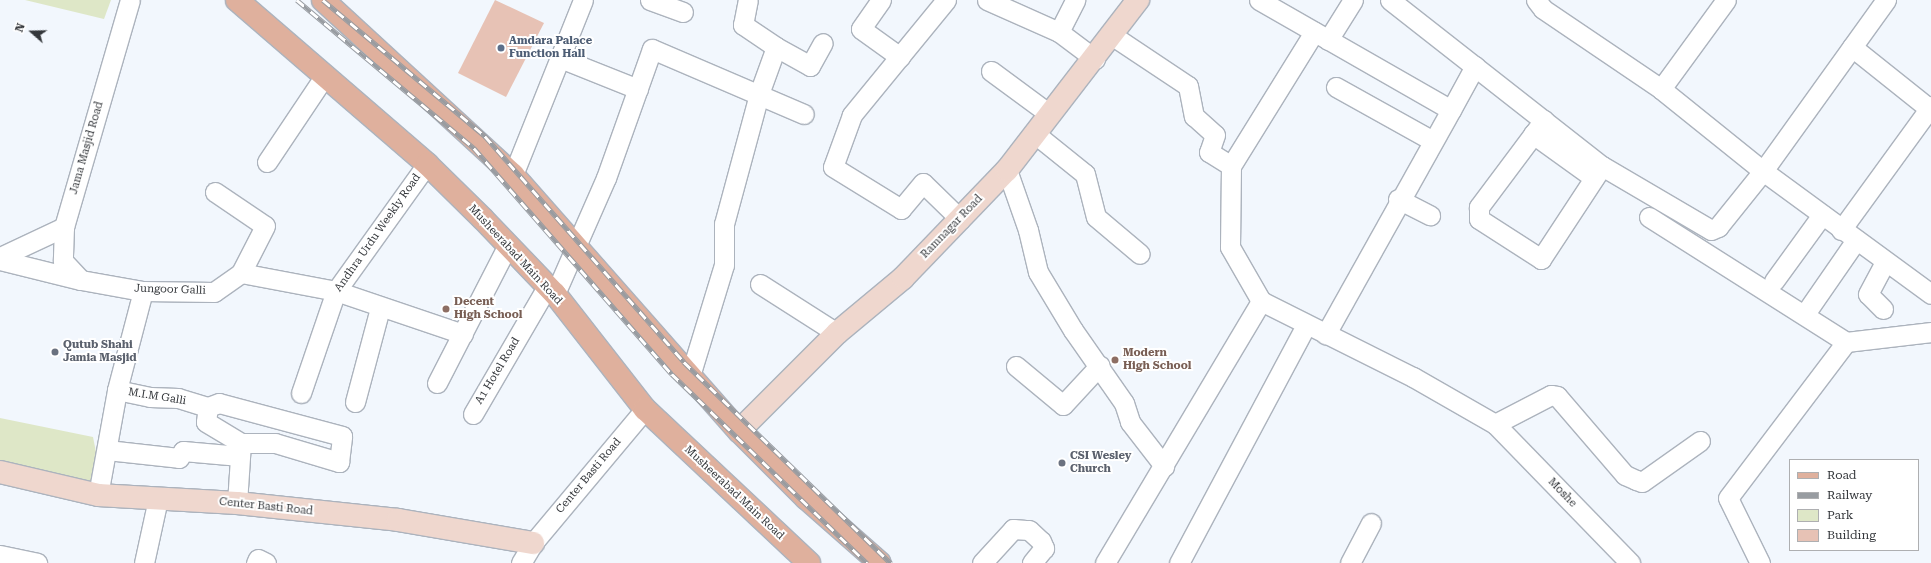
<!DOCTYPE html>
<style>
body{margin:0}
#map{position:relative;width:1931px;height:563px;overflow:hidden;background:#f2f7fd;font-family:"Roboto Serif",serif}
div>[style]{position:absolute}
.green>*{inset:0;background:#dee7c7}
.building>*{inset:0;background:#e7c2b5}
.roads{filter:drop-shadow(1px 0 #acb3bd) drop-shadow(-1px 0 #acb3bd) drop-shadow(0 1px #acb3bd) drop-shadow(0 -1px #acb3bd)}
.street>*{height:19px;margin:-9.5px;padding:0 9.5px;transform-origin:9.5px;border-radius:9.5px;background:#fff}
.secondary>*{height:22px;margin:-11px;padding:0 11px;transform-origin:11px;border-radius:11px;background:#efd7ce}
.primary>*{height:22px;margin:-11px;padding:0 11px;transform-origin:11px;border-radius:11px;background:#dfb09d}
.rail>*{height:4.5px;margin-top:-2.25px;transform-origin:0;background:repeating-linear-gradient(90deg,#fff 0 9px,#989ca1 0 18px);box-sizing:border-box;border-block:1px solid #989ca1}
.dots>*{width:11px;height:11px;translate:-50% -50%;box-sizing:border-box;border:2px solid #fff;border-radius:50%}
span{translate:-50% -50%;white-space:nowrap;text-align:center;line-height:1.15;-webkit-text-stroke:4px #fff;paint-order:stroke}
.service-label{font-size:11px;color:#4e5e75;font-weight:700}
.left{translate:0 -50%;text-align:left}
.street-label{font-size:11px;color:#34373b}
.education-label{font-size:11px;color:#785e54;font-weight:700}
.worship-label{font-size:11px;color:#5b616d;font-weight:700}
.legend{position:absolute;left:1789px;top:459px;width:130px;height:92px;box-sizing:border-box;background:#fff;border:1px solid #aeafb1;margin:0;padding:5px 7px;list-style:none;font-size:12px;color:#34373b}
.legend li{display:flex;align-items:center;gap:8px;height:20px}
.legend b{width:20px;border:1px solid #aeafb1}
.north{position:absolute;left:12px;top:12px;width:40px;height:40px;-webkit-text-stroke:3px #fff;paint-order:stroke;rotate:290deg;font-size:11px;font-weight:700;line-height:16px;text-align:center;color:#34373b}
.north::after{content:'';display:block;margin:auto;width:14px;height:18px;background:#34373b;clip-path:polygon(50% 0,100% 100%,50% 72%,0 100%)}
</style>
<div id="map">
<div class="green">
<i style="clip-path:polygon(25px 0,111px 0,104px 19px)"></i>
<i style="clip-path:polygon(0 418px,93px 437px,98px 462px,94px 483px,0 466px)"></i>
</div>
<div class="building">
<i style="clip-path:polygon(495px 0,544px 23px,506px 97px,458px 73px)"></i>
</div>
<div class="roads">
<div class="street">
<i style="left:650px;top:0;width:35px;rotate:20deg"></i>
<i style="left:881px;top:0;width:35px;rotate:125deg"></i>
<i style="left:861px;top:29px;width:48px;rotate:35.7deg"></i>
<i style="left:946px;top:0;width:149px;rotate:129.3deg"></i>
<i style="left:852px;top:115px;width:55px;rotate:110.1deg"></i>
<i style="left:833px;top:167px;width:80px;rotate:31.7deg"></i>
<i style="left:901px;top:209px;width:34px;rotate:-50deg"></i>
<i style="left:923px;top:183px;width:52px;rotate:44.2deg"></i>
<i style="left:987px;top:0;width:79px;rotate:24deg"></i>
<i style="left:1059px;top:32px;width:45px;rotate:36.9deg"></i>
<i style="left:1259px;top:0;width:221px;rotate:29.8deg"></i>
<i style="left:1451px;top:110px;width:257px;rotate:119.2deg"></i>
<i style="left:1390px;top:0;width:269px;rotate:38.1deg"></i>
<i style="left:1602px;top:166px;width:126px;rotate:30.4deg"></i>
<i style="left:1711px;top:230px;width:8px;rotate:-23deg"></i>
<i style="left:1718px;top:227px;width:72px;rotate:-51.2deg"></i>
<i style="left:1763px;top:171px;width:211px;rotate:-54.3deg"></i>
<i style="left:1536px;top:0;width:11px;rotate:52deg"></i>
<i style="left:1543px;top:9px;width:143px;rotate:34.1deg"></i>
<i style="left:1661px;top:89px;width:131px;rotate:38.8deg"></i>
<i style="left:1763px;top:171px;width:208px;rotate:36.2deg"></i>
<i style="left:1059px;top:32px;width:36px;rotate:-63deg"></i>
<i style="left:1113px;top:36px;width:90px;rotate:33.7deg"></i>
<i style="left:1188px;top:86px;width:31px;rotate:79deg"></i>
<i style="left:1194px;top:116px;width:28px;rotate:42deg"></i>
<i style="left:1215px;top:135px;width:18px;rotate:109deg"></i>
<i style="left:1209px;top:152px;width:26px;rotate:32deg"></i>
<i style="left:1231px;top:166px;width:81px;rotate:90.7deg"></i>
<i style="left:1230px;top:247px;width:62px;rotate:60.1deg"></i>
<i style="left:1328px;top:40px;width:47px;rotate:-58deg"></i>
<i style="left:776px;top:47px;width:39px;rotate:29deg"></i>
<i style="left:810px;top:66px;width:26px;rotate:-61deg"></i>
<i style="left:1852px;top:47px;width:101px;rotate:38.6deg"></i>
<i style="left:560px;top:58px;width:84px;rotate:21.7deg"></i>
<i style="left:991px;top:71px;width:71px;rotate:36.4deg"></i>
<i style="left:1336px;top:87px;width:111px;rotate:29.1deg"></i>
<i style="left:1661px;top:89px;width:110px;rotate:-53.9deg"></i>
<i style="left:1451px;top:110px;width:50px;rotate:-61.4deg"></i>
<i style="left:1544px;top:120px;width:109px;rotate:126.8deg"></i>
<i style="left:1479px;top:207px;width:12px;rotate:90deg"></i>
<i style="left:1479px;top:219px;width:74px;rotate:32.8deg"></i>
<i style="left:1541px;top:259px;width:111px;rotate:-56.7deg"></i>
<i style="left:1034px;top:133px;width:65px;rotate:38.8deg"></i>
<i style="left:1085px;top:174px;width:44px;rotate:75.7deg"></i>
<i style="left:1096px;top:217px;width:57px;rotate:40.1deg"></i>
<i style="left:1533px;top:134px;width:75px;rotate:35.8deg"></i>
<i style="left:267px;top:162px;width:102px;rotate:-56.2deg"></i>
<i style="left:1231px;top:166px;width:158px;rotate:-58.2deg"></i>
<i style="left:1007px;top:170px;width:64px;rotate:70.7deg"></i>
<i style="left:1028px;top:230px;width:43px;rotate:76.6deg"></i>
<i style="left:1038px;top:272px;width:68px;rotate:58.9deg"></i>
<i style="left:1073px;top:330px;width:89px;rotate:55.1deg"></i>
<i style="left:1124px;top:403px;width:20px;rotate:72deg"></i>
<i style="left:1130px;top:422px;width:56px;rotate:52.3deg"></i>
<i style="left:513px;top:175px;width:188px;rotate:-68.2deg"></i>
<i style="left:215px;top:192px;width:60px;rotate:34.2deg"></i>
<i style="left:265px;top:226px;width:53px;rotate:117.1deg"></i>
<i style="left:1398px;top:199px;width:36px;rotate:27deg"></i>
<i style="left:1649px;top:217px;width:233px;rotate:32.4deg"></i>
<i style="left:1846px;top:342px;width:86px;rotate:-6.7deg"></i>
<i style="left:64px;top:227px;width:34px;rotate:92deg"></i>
<i style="left:63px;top:261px;width:26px;rotate:47deg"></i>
<i style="left:81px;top:280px;width:63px;rotate:10.1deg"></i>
<i style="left:143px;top:291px;width:71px;rotate:0.8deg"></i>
<i style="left:214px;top:292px;width:33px;rotate:-35deg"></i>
<i style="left:241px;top:273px;width:97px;rotate:10.7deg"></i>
<i style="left:336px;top:291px;width:134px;rotate:18.7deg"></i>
<i style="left:1841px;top:230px;width:153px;rotate:-54deg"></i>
<i style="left:0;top:257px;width:71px;rotate:-25.1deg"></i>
<i style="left:64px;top:227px;width:236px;rotate:-73.8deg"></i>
<i style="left:0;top:260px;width:83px;rotate:13.9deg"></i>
<i style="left:1774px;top:281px;width:82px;rotate:-54deg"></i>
<i style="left:760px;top:284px;width:91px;rotate:32.5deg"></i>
<i style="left:555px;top:294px;width:127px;rotate:-66.3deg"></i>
<i style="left:606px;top:178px;width:137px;rotate:-70.4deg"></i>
<i style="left:652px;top:49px;width:165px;rotate:23.2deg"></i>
<i style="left:1809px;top:308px;width:83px;rotate:-55.3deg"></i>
<i style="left:1883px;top:309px;width:21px;rotate:-135deg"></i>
<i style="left:1868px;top:294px;width:36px;rotate:-62deg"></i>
<i style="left:1016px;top:366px;width:61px;rotate:39.7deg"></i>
<i style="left:1063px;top:405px;width:54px;rotate:-47.2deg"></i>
<i style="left:690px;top:376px;width:116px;rotate:-73deg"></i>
<i style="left:724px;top:265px;width:41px;rotate:-90deg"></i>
<i style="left:724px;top:224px;width:135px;rotate:-74.9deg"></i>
<i style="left:759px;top:94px;width:50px;rotate:-70.1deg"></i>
<i style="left:776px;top:47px;width:40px;rotate:-146deg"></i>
<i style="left:743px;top:25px;width:25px;rotate:-79deg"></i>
<i style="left:437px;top:383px;width:153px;rotate:-62.8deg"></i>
<i style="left:117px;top:390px;width:34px;rotate:12deg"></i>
<i style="left:150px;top:397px;width:28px;rotate:2deg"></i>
<i style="left:178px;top:398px;width:31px;rotate:17deg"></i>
<i style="left:208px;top:407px;width:15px;rotate:98deg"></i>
<i style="left:206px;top:422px;width:41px;rotate:31deg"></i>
<i style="left:241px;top:443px;width:34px"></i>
<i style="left:275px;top:443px;width:67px;rotate:16.5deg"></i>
<i style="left:339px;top:462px;width:26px;rotate:-83deg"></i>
<i style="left:342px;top:436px;width:127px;rotate:-165deg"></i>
<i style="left:219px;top:403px;width:12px;rotate:160deg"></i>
<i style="left:301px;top:393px;width:108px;rotate:-71.1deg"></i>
<i style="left:336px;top:291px;width:156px;rotate:-54.4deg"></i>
<i style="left:355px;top:402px;width:97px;rotate:-75.1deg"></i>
<i style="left:473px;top:414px;width:147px;rotate:-59.8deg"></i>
<i style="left:1495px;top:424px;width:194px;rotate:45.8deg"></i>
<i style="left:107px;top:450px;width:72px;rotate:6.3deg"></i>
<i style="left:179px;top:458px;width:8px;rotate:-60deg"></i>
<i style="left:183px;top:451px;width:57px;rotate:5deg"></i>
<i style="left:98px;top:495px;width:107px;rotate:-79.7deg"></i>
<i style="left:117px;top:390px;width:102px;rotate:-75.3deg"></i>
<i style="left:237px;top:503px;width:60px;rotate:-86.2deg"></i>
<i style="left:0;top:555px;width:38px;rotate:12deg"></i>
<i style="left:144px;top:563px;width:66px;rotate:-77.7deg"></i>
<i style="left:256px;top:563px;width:4px;rotate:-63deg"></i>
<i style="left:258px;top:559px;width:9px;rotate:27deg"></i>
<i style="left:521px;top:563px;width:23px;rotate:-59deg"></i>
<i style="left:533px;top:543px;width:175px;rotate:-50.1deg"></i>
<i style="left:982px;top:563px;width:46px;rotate:-47.6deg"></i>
<i style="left:1013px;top:529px;width:16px;rotate:4deg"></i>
<i style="left:1029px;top:530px;width:16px;rotate:43deg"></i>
<i style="left:1041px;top:541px;width:8px;rotate:67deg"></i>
<i style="left:1044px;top:548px;width:19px;rotate:129deg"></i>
<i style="left:1105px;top:563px;width:305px;rotate:-59.2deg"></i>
<i style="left:1261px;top:301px;width:170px;rotate:26.6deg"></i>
<i style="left:1413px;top:377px;width:95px;rotate:29.8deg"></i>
<i style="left:1495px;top:424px;width:63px;rotate:-27.4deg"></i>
<i style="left:1551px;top:395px;width:6px;rotate:9deg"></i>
<i style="left:1557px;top:396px;width:104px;rotate:49.3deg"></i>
<i style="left:1625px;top:475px;width:12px;rotate:24deg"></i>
<i style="left:1636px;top:480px;width:6px;rotate:18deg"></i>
<i style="left:1642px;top:482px;width:71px;rotate:-35.3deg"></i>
<i style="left:1179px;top:563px;width:270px;rotate:-61.9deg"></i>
<i style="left:1350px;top:563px;width:45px;rotate:-62.3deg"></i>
<i style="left:1760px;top:563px;width:72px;rotate:-116.2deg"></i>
<i style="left:1728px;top:498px;width:196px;rotate:-52.9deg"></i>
</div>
<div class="secondary">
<i style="left:739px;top:431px;width:139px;rotate:-45deg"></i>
<i style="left:837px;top:333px;width:86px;rotate:-39.8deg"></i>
<i style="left:903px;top:278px;width:150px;rotate:-46.1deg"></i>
<i style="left:1007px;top:170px;width:215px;rotate:-52.4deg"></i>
<i style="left:0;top:472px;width:101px;rotate:13.2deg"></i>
<i style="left:98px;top:495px;width:139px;rotate:3.3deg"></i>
<i style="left:237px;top:503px;width:162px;rotate:6deg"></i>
<i style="left:398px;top:520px;width:137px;rotate:9.7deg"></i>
</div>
<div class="primary">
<i style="left:237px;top:0;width:251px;rotate:40.8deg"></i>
<i style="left:427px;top:164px;width:78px;rotate:44.5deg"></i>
<i style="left:483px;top:219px;width:104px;rotate:46.2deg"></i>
<i style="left:555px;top:294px;width:146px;rotate:52deg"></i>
<i style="left:645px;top:409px;width:225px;rotate:43.2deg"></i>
<i style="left:323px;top:0;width:258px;rotate:42.6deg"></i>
<i style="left:513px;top:175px;width:341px;rotate:48.6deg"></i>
<i style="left:739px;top:431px;width:95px;rotate:45deg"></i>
<i style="left:806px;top:498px;width:98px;rotate:41.3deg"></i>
</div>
</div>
<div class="rail">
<i style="left:297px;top:0;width:231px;rotate:39.9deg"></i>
<i style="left:474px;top:148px;width:300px;rotate:48.8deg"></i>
<i style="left:672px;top:374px;width:272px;rotate:44.1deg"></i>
<i style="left:323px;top:0;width:212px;rotate:40deg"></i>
<i style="left:485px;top:136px;width:301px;rotate:48.6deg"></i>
<i style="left:684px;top:362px;width:289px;rotate:44.2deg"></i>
</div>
<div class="dots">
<i style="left:501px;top:48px;background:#5c6f8a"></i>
<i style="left:446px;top:309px;background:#8d6e63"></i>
<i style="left:55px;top:352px;background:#6b7280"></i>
<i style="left:1115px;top:360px;background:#8d6e63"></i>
<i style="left:1062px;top:463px;background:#6b7280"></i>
</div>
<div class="service-label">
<span class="left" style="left:509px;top:48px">Amdara Palace<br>Function Hall</span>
</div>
<div class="street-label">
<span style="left:87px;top:148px;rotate:-74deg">Jama Masjid Road</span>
<span style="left:952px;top:227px;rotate:-46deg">Ramnagar Road</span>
<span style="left:378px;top:233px;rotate:-55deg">Andhra Urdu Weekly Road</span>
<span style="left:515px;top:255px;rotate:47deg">Musheerabad Main Road</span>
<span style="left:170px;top:290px;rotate:2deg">Jungoor Galli</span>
<span style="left:498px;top:371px;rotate:-59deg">A1 Hotel Road</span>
<span style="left:157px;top:397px;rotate:9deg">M.I.M Galli</span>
<span style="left:589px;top:476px;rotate:-50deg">Center Basti Road</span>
<span style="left:734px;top:493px;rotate:43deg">Musheerabad Main Road</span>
<span style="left:1562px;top:493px;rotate:46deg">Moshe</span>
<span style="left:266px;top:507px;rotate:6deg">Center Basti Road</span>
</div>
<div class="education-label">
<span class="left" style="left:454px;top:309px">Decent<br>High School</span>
<span class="left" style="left:1123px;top:360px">Modern<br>High School</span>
</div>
<div class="worship-label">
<span class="left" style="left:63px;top:352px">Qutub Shahi<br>Jamia Masjid</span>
<span class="left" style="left:1070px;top:463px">CSI Wesley<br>Church</span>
</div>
<ul class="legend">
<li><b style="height:5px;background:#dfb09d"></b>Road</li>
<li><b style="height:5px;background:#989ca1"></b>Railway</li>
<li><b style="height:11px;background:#dee7c7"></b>Park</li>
<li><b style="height:11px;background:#e7c2b5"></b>Building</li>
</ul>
<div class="north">N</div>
</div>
